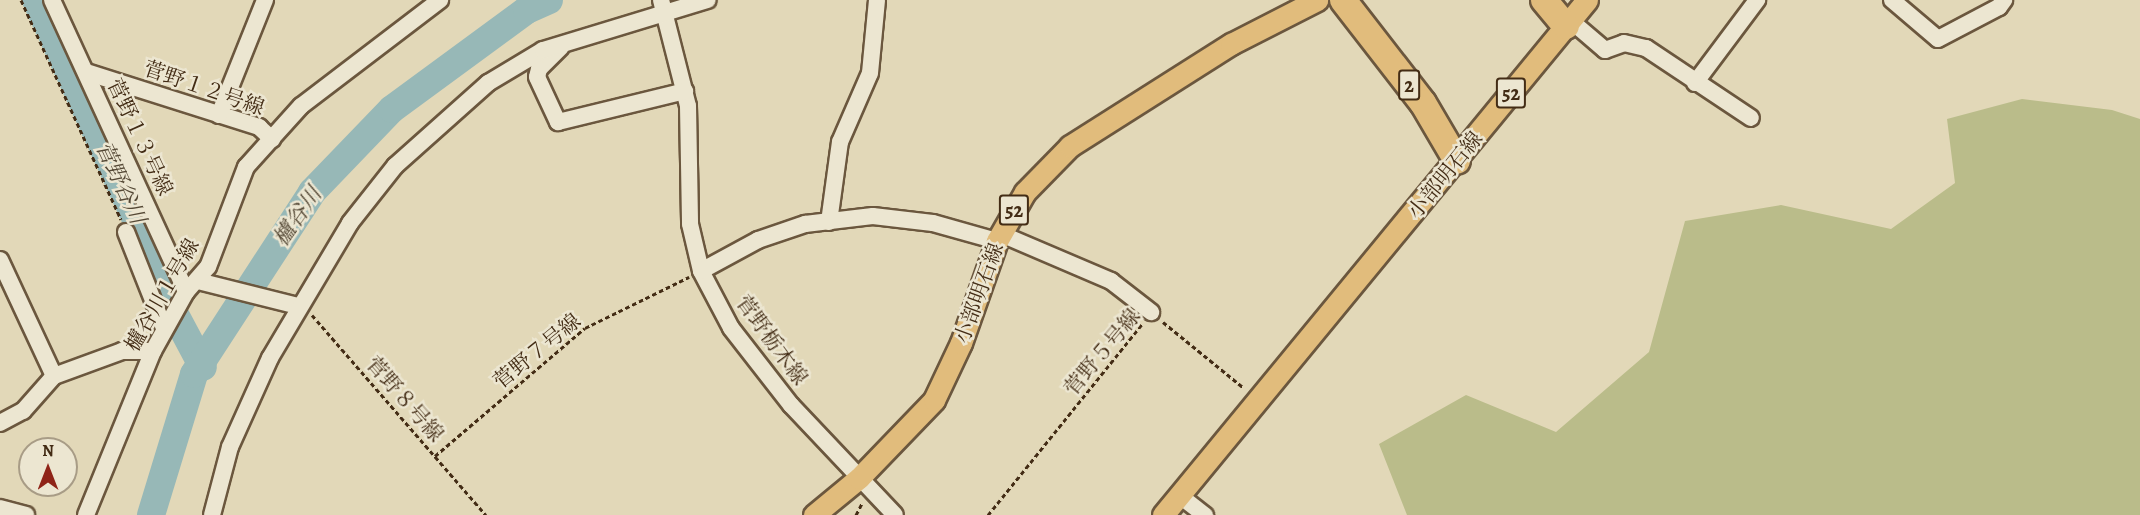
<!DOCTYPE html>
<meta charset="utf-8">
<style>
body{margin:0}
#map{position:relative;width:2140px;height:515px;overflow:hidden;background:#e2d8b8;font-family:Alegreya,"Noto Serif JP",serif}
div>[style]{position:absolute}
.green>*{inset:0;background:#babc8a}
.river>*{height:28px;margin:-14px;padding:0 14px;transform-origin:14px;border-radius:14px;background:#97b8b7}
.path>*{height:3px;margin-top:-1.5px;transform-origin:0;background:repeating-linear-gradient(90deg,#432c15 0 4.5px,transparent 0 7.5px)}
.roads{filter:drop-shadow(2px 0 #6b573e) drop-shadow(-2px 0 #6b573e) drop-shadow(0 2px #6b573e) drop-shadow(0 -2px #6b573e)}
.minor>*{height:16px;margin:-8px;padding:0 8px;transform-origin:8px;border-radius:8px;background:#ece6d1}
.major>*{height:21px;margin:-10.5px;padding:0 10.5px;transform-origin:10.5px;border-radius:10.5px;background:#e1bc7c}
.highway>*{height:26px;margin:-13px;padding:0 13px;transform-origin:13px;border-radius:13px;background:#e1bc7c}
span{translate:-50% -50%;white-space:nowrap;text-align:center;line-height:1.15;-webkit-text-stroke:5px #ece6d1;paint-order:stroke}
.shield-label span{padding:2px 4px;background:#ece6d1;border:2px solid;border-radius:4px;-webkit-text-stroke-width:0}
.shield-label{font-size:20px;color:#432c15;font-weight:700}
.street-label{font-size:21px;color:#432c15}
.water-label{font-size:22px;color:#544835;font-style:italic}
.north{position:absolute;left:18px;top:437px;width:60px;height:60px;box-sizing:border-box;background:#ece6d1;border:2px solid #a89c86;border-radius:50%;rotate:0deg;font-size:16px;font-weight:700;line-height:24px;text-align:center;color:#432c15}
.north::after{content:'';display:block;margin:auto;width:21px;height:27px;background:#8f2418;clip-path:polygon(50% 0,100% 100%,50% 72%,0 100%)}
</style>
<div id="map">
<div class="green">
<i style="clip-path:polygon(2022px 99px,2112px 110px,2140px 119px,2140px 515px,1407px 515px,1379px 444px,1466px 395px,1556px 432px,1649px 352px,1685px 221px,1781px 205px,1891px 229px,1955px 183px,1947px 119px)"></i>
</div>
<div class="river">
<i style="left:36px;top:0;width:256px;rotate:65.5deg"></i>
<i style="left:142px;top:233px;width:60px;rotate:70.7deg"></i>
<i style="left:162px;top:290px;width:87px;rotate:62deg"></i>
<i style="left:151px;top:515px;width:147px;rotate:-73deg"></i>
<i style="left:194px;top:374px;width:217px;rotate:-57deg"></i>
<i style="left:312px;top:192px;width:115px;rotate:-46.1deg"></i>
<i style="left:392px;top:109px;width:167px;rotate:-36.3deg"></i>
<i style="left:527px;top:10px;width:24px;rotate:-24deg"></i>
</div>
<div class="path">
<i style="left:21px;top:0;width:241px;rotate:65.5deg"></i>
<i style="left:312px;top:315px;width:265px;rotate:49deg"></i>
<i style="left:1163px;top:322px;width:104px;rotate:39.2deg"></i>
<i style="left:435px;top:456px;width:197px;rotate:-40.5deg"></i>
<i style="left:585px;top:328px;width:116px;rotate:-26.1deg"></i>
<i style="left:856px;top:515px;width:13px;rotate:-63deg"></i>
<i style="left:988px;top:515px;width:245px;rotate:-51.1deg"></i>
</div>
<div class="roads">
<div class="minor">
<i style="left:52px;top:0;width:321px;rotate:65.3deg"></i>
<i style="left:661px;top:0;width:109px;rotate:75.7deg"></i>
<i style="left:688px;top:106px;width:118px;rotate:89deg"></i>
<i style="left:690px;top:224px;width:48px;rotate:76.8deg"></i>
<i style="left:701px;top:271px;width:64px;rotate:62.2deg"></i>
<i style="left:731px;top:328px;width:98px;rotate:52.1deg"></i>
<i style="left:791px;top:405px;width:151px;rotate:46.6deg"></i>
<i style="left:1892px;top:0;width:60px;rotate:40.3deg"></i>
<i style="left:1938px;top:39px;width:69px;rotate:-27.7deg"></i>
<i style="left:1999px;top:7px;width:9px;rotate:-54deg"></i>
<i style="left:1570px;top:20px;width:46px;rotate:40.6deg"></i>
<i style="left:1605px;top:50px;width:20px;rotate:-20deg"></i>
<i style="left:1624px;top:43px;width:23px;rotate:13deg"></i>
<i style="left:1646px;top:48px;width:126px;rotate:33.7deg"></i>
<i style="left:561px;top:47px;width:31px;rotate:135deg"></i>
<i style="left:539px;top:69px;width:8px;rotate:104deg"></i>
<i style="left:537px;top:77px;width:50px;rotate:65deg"></i>
<i style="left:558px;top:122px;width:131px;rotate:-13.7deg"></i>
<i style="left:86px;top:72px;width:182px;rotate:17.6deg"></i>
<i style="left:259px;top:127px;width:18px;rotate:43deg"></i>
<i style="left:1695px;top:83px;width:104px;rotate:-53.2deg"></i>
<i style="left:219px;top:115px;width:124px;rotate:-68.2deg"></i>
<i style="left:829px;top:222px;width:81px;rotate:-82.2deg"></i>
<i style="left:840px;top:142px;width:75px;rotate:-66.5deg"></i>
<i style="left:870px;top:73px;width:73px;rotate:-84.5deg"></i>
<i style="left:126px;top:232px;width:103px;rotate:68.4deg"></i>
<i style="left:1001px;top:234px;width:120px;rotate:23.1deg"></i>
<i style="left:1111px;top:281px;width:51px;rotate:37.8deg"></i>
<i style="left:0;top:260px;width:128px;rotate:65deg"></i>
<i style="left:701px;top:271px;width:65px;rotate:-28.5deg"></i>
<i style="left:758px;top:240px;width:50px;rotate:-18.8deg"></i>
<i style="left:805px;top:224px;width:68px;rotate:-6.7deg"></i>
<i style="left:873px;top:216px;width:60px;rotate:6.7deg"></i>
<i style="left:933px;top:223px;width:66px;rotate:15.7deg"></i>
<i style="left:198px;top:281px;width:103px;rotate:14deg"></i>
<i style="left:0;top:423px;width:26px;rotate:-28deg"></i>
<i style="left:23px;top:411px;width:47px;rotate:-48.5deg"></i>
<i style="left:54px;top:376px;width:72px;rotate:-20.2deg"></i>
<i style="left:122px;top:351px;width:31px"></i>
<i style="left:1179px;top:495px;width:33px;rotate:38deg"></i>
<i style="left:0;top:508px;width:27px;rotate:15deg"></i>
<i style="left:86px;top:515px;width:177px;rotate:-67.8deg"></i>
<i style="left:153px;top:351px;width:68px;rotate:-60.8deg"></i>
<i style="left:186px;top:292px;width:33px;rotate:-49deg"></i>
<i style="left:208px;top:267px;width:107px;rotate:-69.2deg"></i>
<i style="left:246px;top:167px;width:82px;rotate:-48deg"></i>
<i style="left:301px;top:106px;width:175px;rotate:-37.3deg"></i>
<i style="left:212px;top:515px;width:70px;rotate:-75.2deg"></i>
<i style="left:230px;top:447px;width:98px;rotate:-65.8deg"></i>
<i style="left:270px;top:358px;width:157px;rotate:-59.3deg"></i>
<i style="left:350px;top:223px;width:73px;rotate:-51.7deg"></i>
<i style="left:395px;top:166px;width:125px;rotate:-41.7deg"></i>
<i style="left:488px;top:83px;width:64px;rotate:-31deg"></i>
<i style="left:543px;top:50px;width:172px;rotate:-16.9deg"></i>
</div>
<div class="major">
<i style="left:814px;top:515px;width:58px;rotate:-39.4deg"></i>
<i style="left:859px;top:478px;width:108px;rotate:-46.1deg"></i>
<i style="left:934px;top:400px;width:63px;rotate:-64.7deg"></i>
<i style="left:961px;top:343px;width:108px;rotate:-70.6deg"></i>
<i style="left:997px;top:241px;width:56px;rotate:-60.3deg"></i>
<i style="left:1025px;top:192px;width:64px;rotate:-45.6deg"></i>
<i style="left:1070px;top:146px;width:191px;rotate:-32.4deg"></i>
<i style="left:1231px;top:44px;width:97px;rotate:-27.1deg"></i>
<i style="left:1163px;top:515px;width:667px;rotate:-50.54deg"></i>
</div>
<div class="highway">
<i style="left:1343px;top:0;width:130px;rotate:52.2deg"></i>
<i style="left:1423px;top:103px;width:67px;rotate:59.6deg"></i>
<i style="left:1544px;top:0;width:34px;rotate:50deg"></i>
</div>
</div>
<div class="shield-label">
<span style="left:1409px;top:85px">2</span>
<span style="left:1511px;top:93px">52</span>
<span style="left:1014px;top:210px">52</span>
</div>
<div class="street-label">
<span style="left:204px;top:88px;rotate:19deg">菅野１２号線</span>
<span style="left:140px;top:137px;rotate:65deg">菅野１３号線</span>
<span style="left:1445px;top:175px;rotate:-51deg">小部明石線</span>
<span style="left:979px;top:293px;rotate:-70deg">小部明石線</span>
<span style="left:162px;top:295px;rotate:-60deg">櫨谷川１号線</span>
<span style="left:772px;top:340px;rotate:54deg">菅野栃木線</span>
<span style="left:537px;top:351px;rotate:-39deg">菅野７号線</span>
<span style="left:1102px;top:352px;rotate:-50deg">菅野５号線</span>
<span style="left:405px;top:399px;rotate:49deg">菅野８号線</span>
</div>
<div class="water-label">
<span style="left:120px;top:183px;rotate:65deg">菅野谷川</span>
<span style="left:298px;top:217px;rotate:-55deg">櫨谷川</span>
</div>
<div class="north">N</div>
</div>
